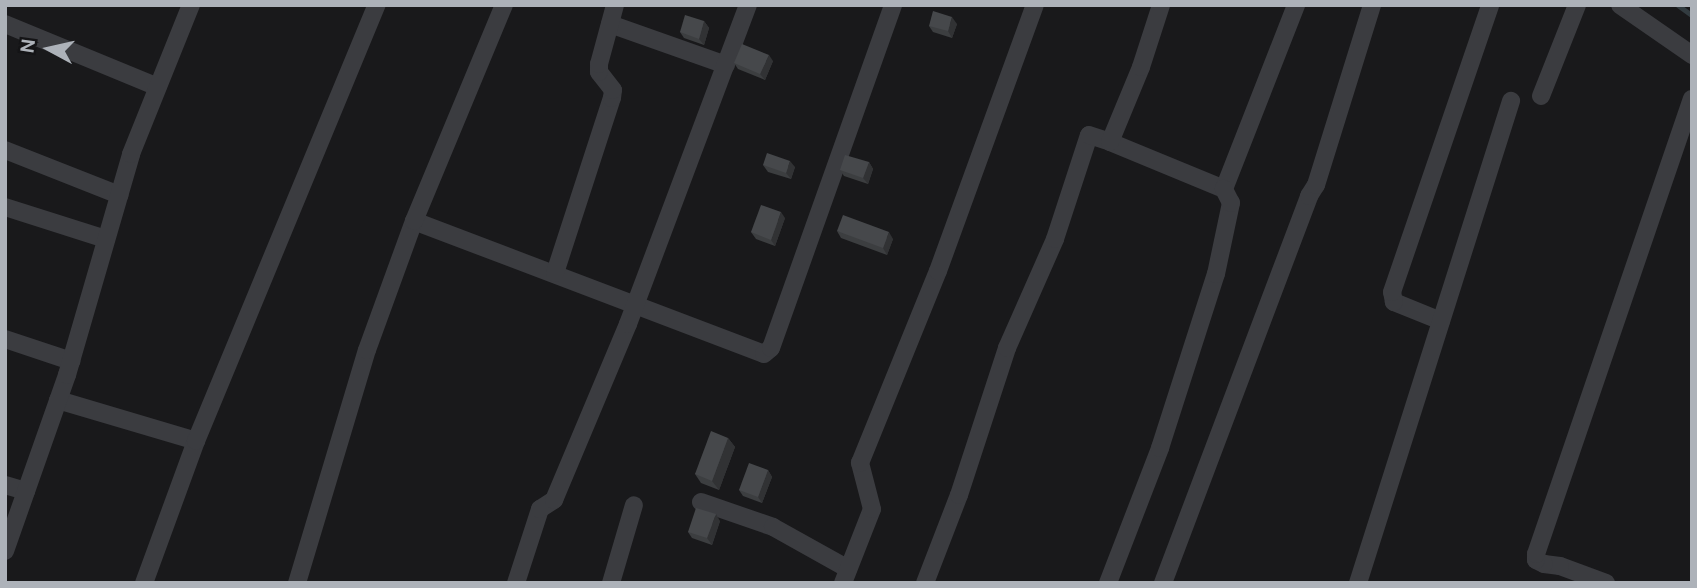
<!DOCTYPE html>
<style>
body{margin:0}
#map{position:relative;width:1697px;height:588px;overflow:hidden;background:#19191b;font-family:"DM Sans",sans-serif}
div>[style]{position:absolute}
.stream>*{height:4.5px;margin:-2.25px;padding:0 2.25px;transform-origin:2.25px;border-radius:2.25px;background:#323b40}
.minor>*{height:18px;margin:-9px;padding:0 9px;transform-origin:9px;border-radius:9px;background:#3b3c40}
.wall>*{inset:0;background:#3c3e40}
.shaded-wall>*{inset:0;background:#313234}
.building>*{inset:0;background:#46484b}
span{translate:-50% -50%;white-space:nowrap;text-align:center;line-height:1.15;-webkit-text-stroke:6px #141416;paint-order:stroke}
.frame{position:absolute;inset:0;border:7px solid #adb2b9;pointer-events:none}
.north{position:absolute;left:14px;top:14px;width:70px;height:70px;-webkit-text-stroke:5px #141416;paint-order:stroke;rotate:278deg;font-size:19px;font-weight:700;line-height:28px;text-align:center;color:#adb2b9}
.north::after{content:'';display:block;margin:auto;width:24px;height:32px;background:#adb2b9;clip-path:polygon(50% 0,100% 100%,50% 72%,0 100%)}
</style>
<div id="map">
<div class="stream">
<i style="left:1678px;top:5px;width:17px;rotate:36deg"></i>
</div>
<div class="minor">
<i style="left:1620px;top:5px;width:88px;rotate:34.8deg"></i>
<i style="left:5px;top:24px;width:165px;rotate:22.4deg"></i>
<i style="left:610px;top:24px;width:123px;rotate:19.5deg"></i>
<i style="left:1541px;top:96px;width:98px;rotate:-68.4deg"></i>
<i style="left:1110px;top:142px;width:123px;rotate:22.4deg"></i>
<i style="left:1224px;top:189px;width:198px;rotate:-68.6deg"></i>
<i style="left:5px;top:150px;width:123px;rotate:21.5deg"></i>
<i style="left:5px;top:207px;width:106px;rotate:17.6deg"></i>
<i style="left:414px;top:221px;width:374px;rotate:20.8deg"></i>
<i style="left:764px;top:354px;width:9px;rotate:-41deg"></i>
<i style="left:771px;top:348px;width:364px;rotate:-70.4deg"></i>
<i style="left:555px;top:273px;width:184px;rotate:-72deg"></i>
<i style="left:612px;top:98px;width:8px;rotate:-83deg"></i>
<i style="left:613px;top:90px;width:23px;rotate:-128deg"></i>
<i style="left:599px;top:72px;width:8px;rotate:-90deg"></i>
<i style="left:599px;top:64px;width:61px;rotate:-74.8deg"></i>
<i style="left:1441px;top:321px;width:51px;rotate:-158deg"></i>
<i style="left:1394px;top:302px;width:10px;rotate:-101deg"></i>
<i style="left:1392px;top:292px;width:303px;rotate:-71.1deg"></i>
<i style="left:5px;top:339px;width:70px;rotate:18.4deg"></i>
<i style="left:58px;top:400px;width:144px;rotate:16.5deg"></i>
<i style="left:196px;top:441px;width:151px;rotate:110.1deg"></i>
<i style="left:196px;top:441px;width:472px;rotate:-67.5deg"></i>
<i style="left:5px;top:485px;width:22px;rotate:16deg"></i>
<i style="left:701px;top:502px;width:76px;rotate:19.1deg"></i>
<i style="left:773px;top:527px;width:86px;rotate:29.2deg"></i>
<i style="left:5px;top:551px;width:187px;rotate:-70.6deg"></i>
<i style="left:67px;top:375px;width:230px;rotate:-73.8deg"></i>
<i style="left:131px;top:154px;width:161px;rotate:-68.1deg"></i>
<i style="left:297px;top:583px;width:243px;rotate:-73.3deg"></i>
<i style="left:367px;top:350px;width:137px;rotate:-70deg"></i>
<i style="left:414px;top:221px;width:234px;rotate:-67.4deg"></i>
<i style="left:516px;top:583px;width:78px;rotate:-72deg"></i>
<i style="left:540px;top:509px;width:17px;rotate:-33deg"></i>
<i style="left:554px;top:500px;width:191px;rotate:-67.2deg"></i>
<i style="left:628px;top:324px;width:341px;rotate:-69.4deg"></i>
<i style="left:611px;top:583px;width:81px;rotate:-73.6deg"></i>
<i style="left:843px;top:583px;width:79px;rotate:-68.6deg"></i>
<i style="left:872px;top:509px;width:48px;rotate:-104.6deg"></i>
<i style="left:860px;top:463px;width:207px;rotate:-67.9deg"></i>
<i style="left:938px;top:271px;width:283px;rotate:-70deg"></i>
<i style="left:925px;top:583px;width:94px;rotate:-68.9deg"></i>
<i style="left:959px;top:495px;width:155px;rotate:-71.9deg"></i>
<i style="left:1007px;top:348px;width:119px;rotate:-66.2deg"></i>
<i style="left:1055px;top:239px;width:109px;rotate:-71.9deg"></i>
<i style="left:1089px;top:135px;width:22px;rotate:18deg"></i>
<i style="left:1110px;top:142px;width:81px;rotate:-67.5deg"></i>
<i style="left:1141px;top:67px;width:65px;rotate:-72.1deg"></i>
<i style="left:1108px;top:583px;width:145px;rotate:-68.9deg"></i>
<i style="left:1160px;top:448px;width:183px;rotate:-72.2deg"></i>
<i style="left:1216px;top:274px;width:73px;rotate:-78.1deg"></i>
<i style="left:1231px;top:203px;width:16px;rotate:-117deg"></i>
<i style="left:1163px;top:583px;width:414px;rotate:-69.3deg"></i>
<i style="left:1309px;top:196px;width:13px;rotate:-58deg"></i>
<i style="left:1316px;top:185px;width:189px;rotate:-72.7deg"></i>
<i style="left:1358px;top:583px;width:506px;rotate:-72.39deg"></i>
<i style="left:1606px;top:583px;width:49px;rotate:-159.7deg"></i>
<i style="left:1560px;top:566px;width:16px;rotate:-173deg"></i>
<i style="left:1544px;top:564px;width:9px;rotate:-153deg"></i>
<i style="left:1536px;top:560px;width:6px;rotate:-90deg"></i>
<i style="left:1536px;top:554px;width:481px;rotate:-71.1deg"></i>
</div>
<div class="wall">
<i style="clip-path:polygon(704px 21px,709px 28px,704px 45px,684px 38px,680px 32px)"></i>
<i style="clip-path:polygon(957px 24px,952px 38px,933px 32px,929px 26px)"></i>
<i style="clip-path:polygon(773px 61px,765px 80px,738px 69px,734px 63px)"></i>
<i style="clip-path:polygon(869px 162px,873px 169px,868px 184px,844px 176px,840px 170px)"></i>
<i style="clip-path:polygon(763px 165px,795px 167px,791px 179px,768px 172px)"></i>
<i style="clip-path:polygon(785px 218px,775px 246px,756px 239px,751px 232px)"></i>
<i style="clip-path:polygon(837px 231px,893px 239px,887px 255px,841px 238px)"></i>
<i style="clip-path:polygon(728px 438px,735px 447px,719px 490px,701px 483px,695px 474px)"></i>
<i style="clip-path:polygon(768px 470px,772px 477px,762px 503px,743px 496px,739px 490px)"></i>
<i style="clip-path:polygon(720px 521px,712px 545px,692px 538px,688px 532px)"></i>
</div>
<div class="shaded-wall">
<i style="clip-path:polygon(952px 17px,957px 24px,952px 38px,948px 31px)"></i>
<i style="clip-path:polygon(704px 21px,709px 28px,704px 45px,699px 39px)"></i>
<i style="clip-path:polygon(769px 55px,773px 61px,765px 80px,760px 74px)"></i>
<i style="clip-path:polygon(790px 161px,795px 167px,791px 179px,786px 173px)"></i>
<i style="clip-path:polygon(869px 162px,873px 169px,868px 184px,863px 178px)"></i>
<i style="clip-path:polygon(781px 212px,785px 218px,775px 246px,771px 240px)"></i>
<i style="clip-path:polygon(889px 232px,893px 239px,887px 255px,883px 248px)"></i>
<i style="clip-path:polygon(728px 438px,735px 447px,719px 490px,712px 481px)"></i>
<i style="clip-path:polygon(768px 470px,772px 477px,762px 503px,758px 497px)"></i>
<i style="clip-path:polygon(716px 514px,720px 521px,712px 545px,707px 538px)"></i>
</div>
<div class="building">
<i style="clip-path:polygon(933px 11px,952px 17px,948px 31px,929px 26px)"></i>
<i style="clip-path:polygon(685px 15px,704px 21px,699px 39px,680px 32px)"></i>
<i style="clip-path:polygon(742px 44px,769px 55px,760px 74px,734px 63px)"></i>
<i style="clip-path:polygon(767px 153px,790px 161px,786px 173px,763px 165px)"></i>
<i style="clip-path:polygon(845px 155px,869px 162px,863px 178px,840px 170px)"></i>
<i style="clip-path:polygon(761px 205px,781px 212px,771px 240px,751px 232px)"></i>
<i style="clip-path:polygon(843px 215px,889px 232px,883px 248px,837px 231px)"></i>
<i style="clip-path:polygon(711px 431px,728px 438px,712px 481px,695px 474px)"></i>
<i style="clip-path:polygon(749px 463px,768px 470px,758px 497px,739px 490px)"></i>
<i style="clip-path:polygon(696px 508px,716px 514px,707px 538px,688px 532px)"></i>
</div>
<div class="frame"></div>
<div class="north">N</div>
</div>
